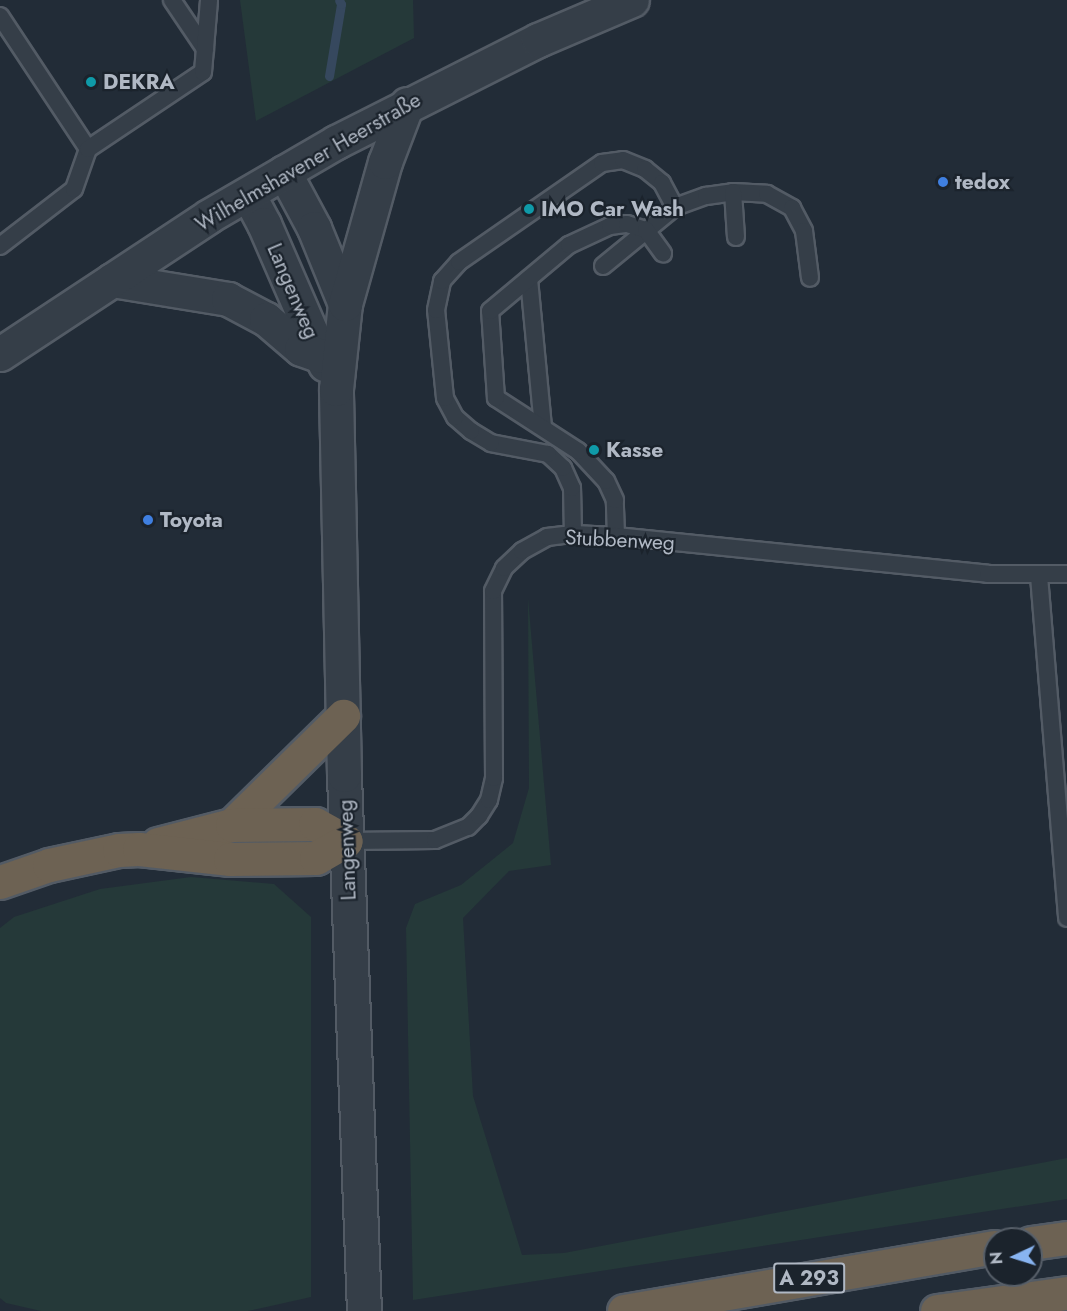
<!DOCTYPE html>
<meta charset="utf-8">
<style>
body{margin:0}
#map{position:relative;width:1067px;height:1311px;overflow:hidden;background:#222c37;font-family:Jost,sans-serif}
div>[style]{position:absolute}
.green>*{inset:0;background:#253939}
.stream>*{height:9px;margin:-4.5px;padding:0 4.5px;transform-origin:4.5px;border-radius:4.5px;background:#36485e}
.roads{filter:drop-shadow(2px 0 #535b65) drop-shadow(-2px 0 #535b65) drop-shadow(0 2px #535b65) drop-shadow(0 -2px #535b65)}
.service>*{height:16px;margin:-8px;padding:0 8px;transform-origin:8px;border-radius:8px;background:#353e48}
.tertiary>*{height:33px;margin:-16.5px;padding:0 16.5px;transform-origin:16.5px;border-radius:16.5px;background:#353e48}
.motorway>*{height:33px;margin:-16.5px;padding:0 16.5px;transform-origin:16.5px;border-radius:16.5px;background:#6d6253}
.dots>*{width:16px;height:16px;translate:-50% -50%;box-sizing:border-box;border:3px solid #1b232c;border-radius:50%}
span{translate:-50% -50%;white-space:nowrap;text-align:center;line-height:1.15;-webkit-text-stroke:4.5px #1b232c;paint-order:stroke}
.shield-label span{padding:2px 4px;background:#1b232c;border:2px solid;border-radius:4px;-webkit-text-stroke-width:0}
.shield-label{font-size:20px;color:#b0b8c4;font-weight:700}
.poi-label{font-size:21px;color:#b0b8c4;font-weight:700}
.left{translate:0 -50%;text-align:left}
.street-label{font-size:21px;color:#b0b8c4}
.north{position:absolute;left:983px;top:1227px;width:60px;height:60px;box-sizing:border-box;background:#1b232c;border:2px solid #575f69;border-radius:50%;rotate:266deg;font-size:16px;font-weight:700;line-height:24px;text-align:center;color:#b0b8c4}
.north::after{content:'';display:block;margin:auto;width:21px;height:27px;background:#88b4f1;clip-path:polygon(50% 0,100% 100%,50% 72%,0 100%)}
</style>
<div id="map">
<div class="green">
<i style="clip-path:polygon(240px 0,413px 0,414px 38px,256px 121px)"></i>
<i style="clip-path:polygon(528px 598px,551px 865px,509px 871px,463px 918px,473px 1096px,522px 1255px,564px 1253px,1067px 1158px,1067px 1199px,413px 1300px,406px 928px,415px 904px,461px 885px,513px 843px,529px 788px)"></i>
<i style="clip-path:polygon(191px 877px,274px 884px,311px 917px,311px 1297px,248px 1311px,41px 1311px,6px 1303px,0 1298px,0 928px,14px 917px,100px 889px)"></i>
</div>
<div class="stream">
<i style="left:329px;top:76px;width:73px;rotate:-80.5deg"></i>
<i style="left:341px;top:4px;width:4px;rotate:-117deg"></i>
</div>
<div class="roads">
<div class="service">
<i style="left:172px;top:0;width:59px;rotate:56deg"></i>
<i style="left:0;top:16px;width:159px;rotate:56.5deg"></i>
<i style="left:733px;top:192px;width:34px;rotate:3deg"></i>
<i style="left:767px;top:194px;width:29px;rotate:29deg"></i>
<i style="left:792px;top:208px;width:26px;rotate:62deg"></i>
<i style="left:804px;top:231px;width:47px;rotate:82.7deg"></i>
<i style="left:0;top:246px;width:93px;rotate:-37.6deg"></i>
<i style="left:74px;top:189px;width:42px;rotate:-70.7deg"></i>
<i style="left:88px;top:149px;width:138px;rotate:-33.8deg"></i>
<i style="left:203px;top:72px;width:72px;rotate:-85.2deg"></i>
<i style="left:603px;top:266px;width:93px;rotate:-39.3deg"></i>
<i style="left:675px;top:207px;width:33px;rotate:-20deg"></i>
<i style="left:706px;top:196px;width:27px;rotate:-8deg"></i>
<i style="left:733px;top:192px;width:45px;rotate:86.2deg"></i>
<i style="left:529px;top:279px;width:148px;rotate:84.6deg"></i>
<i style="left:573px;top:534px;width:46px;rotate:-91.2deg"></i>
<i style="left:572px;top:488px;width:22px;rotate:-114deg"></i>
<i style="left:563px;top:468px;width:21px;rotate:-137deg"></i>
<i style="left:548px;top:454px;width:58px;rotate:-169.1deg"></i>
<i style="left:491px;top:443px;width:23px;rotate:-149deg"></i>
<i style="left:471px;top:431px;width:21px;rotate:-139deg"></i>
<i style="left:455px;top:417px;width:21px;rotate:-118deg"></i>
<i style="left:445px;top:398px;width:88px;rotate:-95.8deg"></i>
<i style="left:436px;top:310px;width:30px;rotate:-78deg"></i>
<i style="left:442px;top:281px;width:25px;rotate:-48deg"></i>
<i style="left:459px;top:262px;width:174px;rotate:-34.7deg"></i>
<i style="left:602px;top:163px;width:21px;rotate:-8deg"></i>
<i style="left:623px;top:160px;width:24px;rotate:22deg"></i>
<i style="left:645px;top:169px;width:22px;rotate:39deg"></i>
<i style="left:662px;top:183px;width:27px;rotate:62deg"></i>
<i style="left:616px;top:536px;width:36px;rotate:-92deg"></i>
<i style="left:615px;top:500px;width:21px;rotate:-115deg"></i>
<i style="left:606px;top:481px;width:41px;rotate:-133deg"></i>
<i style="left:578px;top:451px;width:98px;rotate:-147.1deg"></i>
<i style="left:496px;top:398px;width:87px;rotate:-93.9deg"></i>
<i style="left:490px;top:311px;width:103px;rotate:-39.9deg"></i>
<i style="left:569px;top:245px;width:45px;rotate:-24.9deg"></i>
<i style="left:610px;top:226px;width:17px;rotate:-7deg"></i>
<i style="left:627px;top:224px;width:20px;rotate:18deg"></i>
<i style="left:646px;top:230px;width:29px;rotate:54deg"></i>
<i style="left:1039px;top:576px;width:343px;rotate:85.3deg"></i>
<i style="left:346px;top:841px;width:89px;rotate:-0.6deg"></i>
<i style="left:435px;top:840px;width:35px;rotate:-22deg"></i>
<i style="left:468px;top:827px;width:16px;rotate:-45deg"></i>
<i style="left:479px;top:816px;width:19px;rotate:-58deg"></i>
<i style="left:489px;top:800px;width:23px;rotate:-77deg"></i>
<i style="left:494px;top:778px;width:187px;rotate:-90.3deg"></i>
<i style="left:493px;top:591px;width:25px;rotate:-64deg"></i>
<i style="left:504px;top:568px;width:25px;rotate:-43deg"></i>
<i style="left:522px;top:551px;width:29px;rotate:-29deg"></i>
<i style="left:547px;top:537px;width:26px;rotate:-7deg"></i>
<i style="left:573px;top:534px;width:43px;rotate:2.7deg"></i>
<i style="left:616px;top:536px;width:374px;rotate:5.8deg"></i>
<i style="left:988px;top:574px;width:79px"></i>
</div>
<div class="tertiary">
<i style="left:284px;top:172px;width:64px;rotate:61.8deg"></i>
<i style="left:314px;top:228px;width:82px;rotate:67.8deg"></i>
<i style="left:248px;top:194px;width:34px;rotate:62deg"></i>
<i style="left:264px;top:224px;width:153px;rotate:66.5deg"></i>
<i style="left:112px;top:280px;width:118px;rotate:9.3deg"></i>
<i style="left:228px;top:299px;width:43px;rotate:27.8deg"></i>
<i style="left:266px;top:319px;width:46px;rotate:40.6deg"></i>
<i style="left:301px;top:349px;width:21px;rotate:19deg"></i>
<i style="left:0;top:354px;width:250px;rotate:-33.4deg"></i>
<i style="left:209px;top:216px;width:147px;rotate:-30.2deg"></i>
<i style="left:336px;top:142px;width:226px;rotate:-26.8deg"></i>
<i style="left:538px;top:40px;width:102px;rotate:-23.1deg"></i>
<i style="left:364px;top:1311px;width:536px;rotate:-92.14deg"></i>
<i style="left:344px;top:775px;width:386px;rotate:-91.2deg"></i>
<i style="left:336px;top:389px;width:85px;rotate:-84deg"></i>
<i style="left:345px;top:304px;width:148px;rotate:-74.3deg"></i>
<i style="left:385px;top:162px;width:62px;rotate:-69.2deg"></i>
</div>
<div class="motorway">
<i style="left:232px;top:825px;width:156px;rotate:-44.5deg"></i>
<i style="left:158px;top:844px;width:76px;rotate:-14.4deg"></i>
<i style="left:232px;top:825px;width:83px;rotate:-0.7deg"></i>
<i style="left:315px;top:824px;width:35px;rotate:29deg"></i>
<i style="left:0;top:882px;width:52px;rotate:-19.1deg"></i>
<i style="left:49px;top:865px;width:72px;rotate:-12.1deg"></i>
<i style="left:119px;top:850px;width:20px;rotate:-3deg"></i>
<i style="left:139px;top:849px;width:92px;rotate:6.3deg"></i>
<i style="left:230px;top:859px;width:86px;rotate:-0.7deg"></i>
<i style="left:316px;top:858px;width:34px;rotate:-30deg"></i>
<i style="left:1031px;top:1243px;width:36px;rotate:-8deg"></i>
<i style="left:624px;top:1311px;width:376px;rotate:-9.8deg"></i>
<i style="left:937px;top:1311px;width:131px;rotate:-7.9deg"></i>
</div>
</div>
<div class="dots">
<i style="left:91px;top:82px;background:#0f9aa8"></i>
<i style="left:943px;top:182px;background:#3f7fe0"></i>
<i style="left:529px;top:209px;background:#0f9aa8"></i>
<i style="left:594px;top:450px;background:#0f9aa8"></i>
<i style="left:148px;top:520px;background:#3f7fe0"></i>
</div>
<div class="shield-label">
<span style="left:809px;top:1278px">A 293</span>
</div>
<div class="poi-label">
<span class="left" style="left:103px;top:82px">DEKRA</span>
<span class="left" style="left:955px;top:182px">tedox</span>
<span class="left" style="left:541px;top:209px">IMO Car Wash</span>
<span class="left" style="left:606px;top:450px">Kasse</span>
<span class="left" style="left:160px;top:520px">Toyota</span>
</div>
<div class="street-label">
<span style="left:308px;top:162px;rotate:-30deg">Wilhelmshavener Heerstraße</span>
<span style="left:293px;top:291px;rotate:67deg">Langenweg</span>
<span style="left:620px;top:540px;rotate:3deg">Stubbenweg</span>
<span style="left:347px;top:850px;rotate:-92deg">Langenweg</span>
</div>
<div class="north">N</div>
</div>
